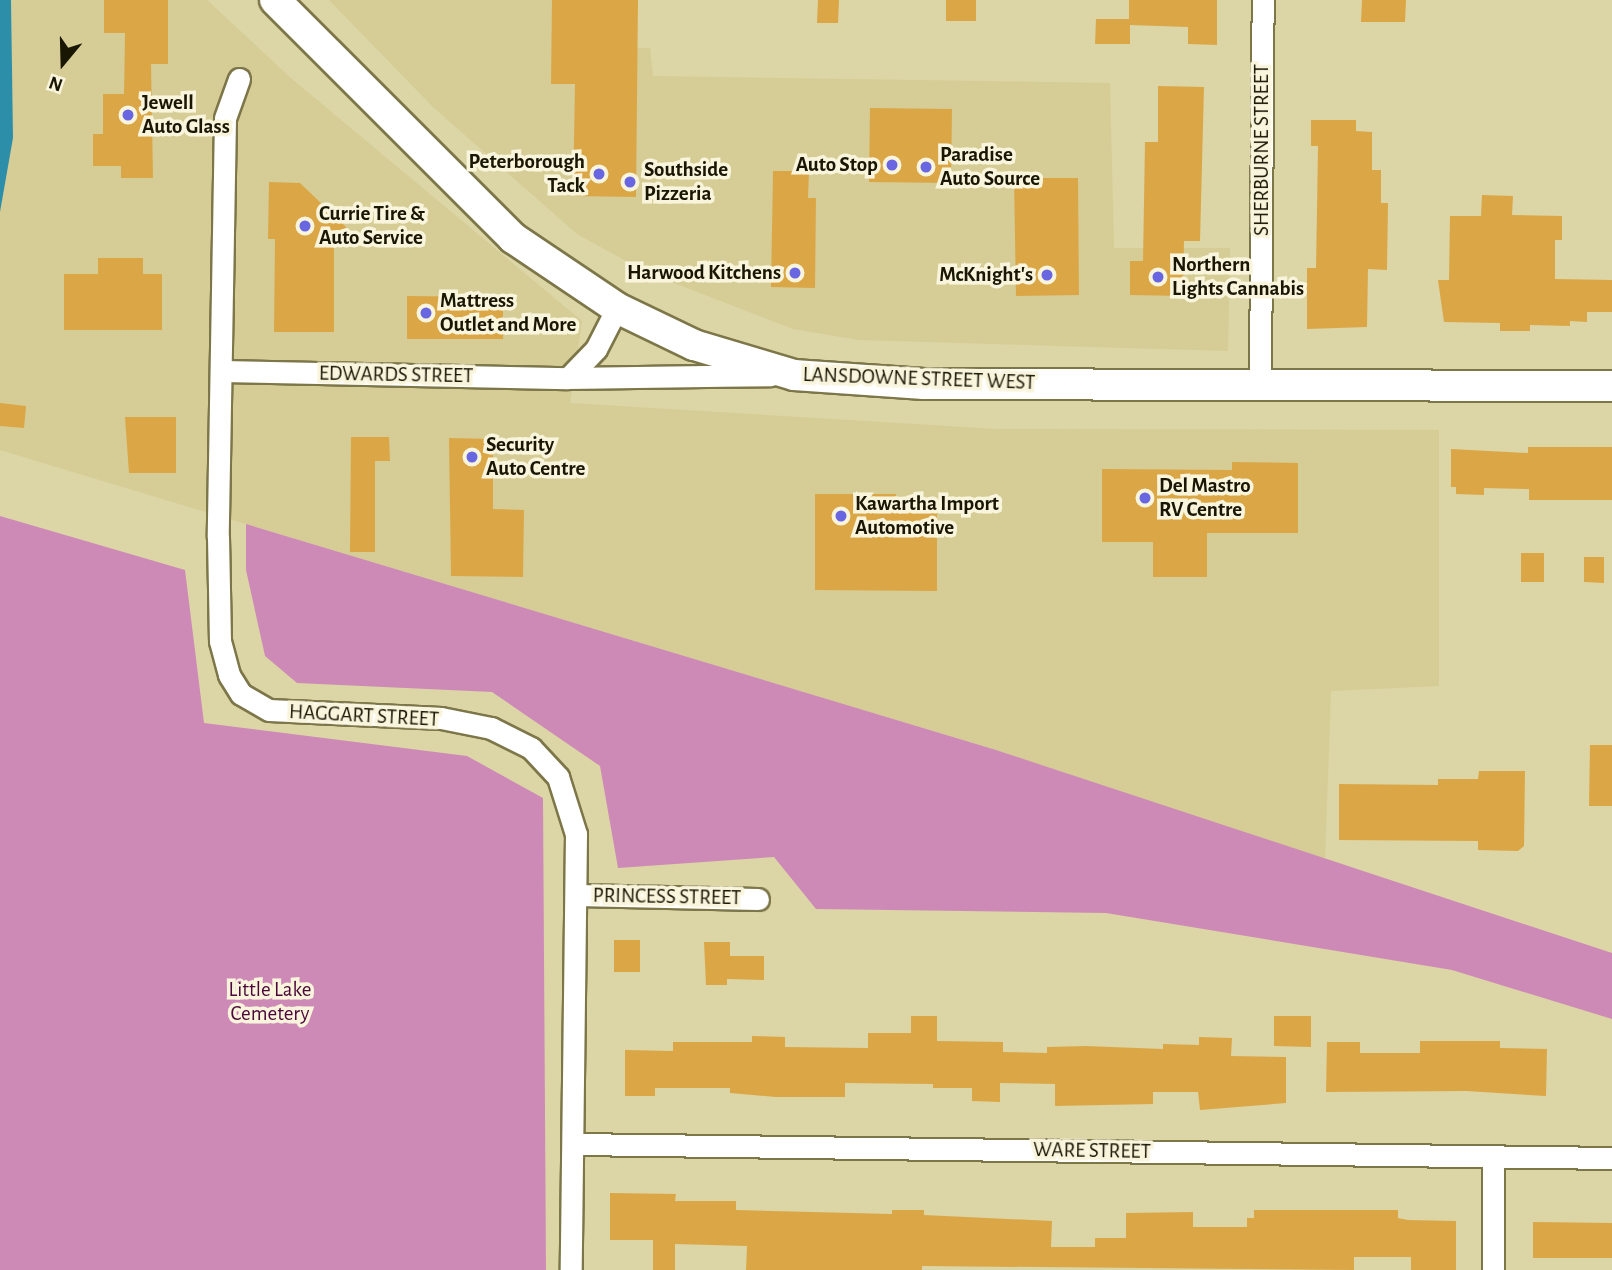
<!DOCTYPE html>
<style>
body{margin:0}
#map{position:relative;width:1612px;height:1270px;overflow:hidden;background:#dcd5a5;font-family:"Alegreya Sans",sans-serif}
div>[style]{position:absolute}
.built>*{inset:0;background:#d6cc95}
.green>*{inset:0;background:#ce8ab7}
.water>*{inset:0;background:#2c8ea8}
.building>*{inset:0;background:#dba746}
.roads{filter:drop-shadow(2px 0 #7d7649) drop-shadow(-2px 0 #7d7649) drop-shadow(0 2px #7d7649) drop-shadow(0 -2px #7d7649)}
.minor>*{height:21px;margin:-10.5px;padding:0 10.5px;transform-origin:10.5px;border-radius:10.5px;background:#fff}
.secondary>*{height:30px;margin:-15px;padding:0 15px;transform-origin:15px;border-radius:15px;background:#fff}
.dots>*{width:19px;height:19px;translate:-50% -50%;box-sizing:border-box;border:4px solid #f9f5dd;border-radius:50%}
span{translate:-50% -50%;white-space:nowrap;text-align:center;line-height:1.15;-webkit-text-stroke:7px #f9f5dd;paint-order:stroke}
.poi-label{font-size:21px;color:#191604;font-weight:700}
.left{translate:0 -50%;text-align:left}
.right{translate:-100% -50%;text-align:right}
.street-label{font-size:21px;color:#191604}
.park-label{font-size:21px;color:#4b073b}
.north{position:absolute;left:28px;top:28px;width:70px;height:70px;-webkit-text-stroke:5px #f9f5dd;paint-order:stroke;rotate:199deg;font-size:19px;font-weight:700;line-height:28px;text-align:center;color:#191604}
.north::after{content:'';display:block;margin:auto;width:24px;height:32px;background:#191604;clip-path:polygon(50% 0,100% 100%,50% 72%,0 100%)}
</style>
<div id="map">
<div class="built">
<i style="clip-path:polygon(11px 0,207px 0,292px 79px,582px 321px,570px 403px,997px 429px,1439px 430px,1439px 686px,1331px 691px,1325px 860px,996px 750px,0 450px,0 212px,13px 138px)"></i>
<i style="clip-path:polygon(329px 0,585px 0,585px 47px,650px 48px,653px 76px,1110px 83px,1114px 248px,1230px 248px,1228px 351px,859px 340px,793px 329px,648px 273px,577px 234px,433px 107px)"></i>
</div>
<div class="green">
<i style="clip-path:polygon(0 516px,185px 570px,204px 723px,467px 756px,543px 798px,546px 1270px,0 1270px)"></i>
<i style="clip-path:polygon(246px 524px,996px 750px,1612px 953px,1612px 1019px,1452px 970px,1106px 913px,816px 909px,774px 857px,618px 868px,600px 766px,492px 692px,297px 683px,265px 656px,246px 570px)"></i>
</div>
<div class="water">
<i style="clip-path:polygon(0 0,11px 0,13px 138px,0 212px)"></i>
</div>
<div class="building">
<i style="clip-path:polygon(104px 0,168px 0,168px 64px,151px 64px,153px 178px,121px 178px,121px 166px,93px 166px,93px 134px,103px 134px,103px 94px,124px 94px,125px 33px,104px 33px)"></i>
<i style="clip-path:polygon(552px 0,638px 0,636px 197px,573px 196px,575px 84px,551px 84px)"></i>
<i style="clip-path:polygon(818px 0,839px 0,838px 23px,817px 23px)"></i>
<i style="clip-path:polygon(946px 0,976px 0,976px 21px,946px 21px)"></i>
<i style="clip-path:polygon(1129px 0,1217px 0,1217px 45px,1188px 44px,1188px 27px,1130px 25px,1130px 44px,1095px 44px,1096px 19px,1129px 19px)"></i>
<i style="clip-path:polygon(1362px 0,1406px 0,1405px 22px,1361px 22px)"></i>
<i style="clip-path:polygon(1158px 86px,1204px 87px,1200px 241px,1184px 241px,1183px 296px,1130px 295px,1130px 261px,1143px 261px,1145px 142px,1158px 142px)"></i>
<i style="clip-path:polygon(870px 108px,952px 109px,951px 183px,869px 182px)"></i>
<i style="clip-path:polygon(1311px 120px,1356px 120px,1356px 131px,1372px 132px,1372px 170px,1381px 170px,1381px 203px,1388px 203px,1387px 270px,1368px 269px,1367px 327px,1307px 329px,1307px 268px,1316px 268px,1317px 210px,1318px 146px,1311px 146px)"></i>
<i style="clip-path:polygon(773px 171px,809px 171px,808px 198px,816px 198px,815px 288px,771px 287px)"></i>
<i style="clip-path:polygon(1014px 178px,1078px 178px,1079px 295px,1016px 296px)"></i>
<i style="clip-path:polygon(269px 182px,300px 183px,347px 228px,334px 240px,334px 332px,274px 332px,275px 239px,268px 239px)"></i>
<i style="clip-path:polygon(1482px 195px,1513px 196px,1512px 215px,1562px 216px,1562px 240px,1555px 240px,1555px 279px,1612px 280px,1612px 312px,1587px 312px,1587px 322px,1570px 321px,1570px 326px,1530px 325px,1530px 331px,1500px 331px,1500px 323px,1444px 322px,1438px 280px,1449px 280px,1450px 216px,1481px 216px)"></i>
<i style="clip-path:polygon(98px 258px,143px 258px,143px 274px,162px 274px,162px 330px,64px 330px,64px 274px,98px 274px)"></i>
<i style="clip-path:polygon(407px 296px,503px 297px,503px 339px,407px 339px)"></i>
<i style="clip-path:polygon(0 403px,26px 406px,24px 428px,0 426px)"></i>
<i style="clip-path:polygon(125px 417px,176px 417px,176px 473px,129px 473px)"></i>
<i style="clip-path:polygon(351px 437px,389px 437px,390px 461px,375px 461px,375px 552px,350px 552px)"></i>
<i style="clip-path:polygon(449px 438px,493px 439px,493px 509px,524px 510px,523px 577px,451px 576px)"></i>
<i style="clip-path:polygon(1528px 447px,1612px 447px,1612px 500px,1529px 500px,1529px 489px,1484px 488px,1484px 495px,1456px 494px,1456px 487px,1451px 487px,1451px 449px,1528px 453px)"></i>
<i style="clip-path:polygon(1232px 462px,1298px 463px,1298px 533px,1207px 533px,1207px 577px,1153px 577px,1153px 542px,1102px 542px,1102px 469px,1232px 470px)"></i>
<i style="clip-path:polygon(815px 494px,896px 494px,896px 504px,937px 504px,937px 591px,815px 590px)"></i>
<i style="clip-path:polygon(1521px 553px,1544px 553px,1544px 582px,1521px 582px)"></i>
<i style="clip-path:polygon(1584px 557px,1604px 557px,1604px 583px,1584px 582px)"></i>
<i style="clip-path:polygon(1590px 745px,1612px 745px,1612px 806px,1589px 806px)"></i>
<i style="clip-path:polygon(1479px 771px,1525px 771px,1524px 846px,1518px 851px,1478px 850px,1478px 841px,1339px 840px,1339px 784px,1438px 785px,1438px 779px,1478px 779px)"></i>
<i style="clip-path:polygon(614px 940px,640px 940px,640px 972px,614px 972px)"></i>
<i style="clip-path:polygon(704px 942px,730px 942px,730px 956px,764px 956px,764px 980px,727px 979px,727px 985px,706px 985px)"></i>
<i style="clip-path:polygon(911px 1016px,937px 1016px,937px 1041px,1003px 1042px,1003px 1052px,1047px 1053px,1047px 1047px,1086px 1046px,1163px 1049px,1163px 1044px,1199px 1045px,1199px 1037px,1232px 1038px,1231px 1056px,1286px 1057px,1286px 1103px,1200px 1110px,1198px 1092px,1153px 1092px,1153px 1104px,1055px 1106px,1055px 1084px,1000px 1083px,1000px 1102px,972px 1101px,972px 1088px,933px 1088px,933px 1084px,845px 1083px,845px 1097px,776px 1097px,730px 1093px,730px 1088px,655px 1088px,655px 1096px,625px 1096px,625px 1050px,673px 1051px,673px 1042px,752px 1042px,752px 1036px,785px 1037px,785px 1047px,868px 1048px,868px 1033px,911px 1033px)"></i>
<i style="clip-path:polygon(1274px 1016px,1311px 1016px,1311px 1047px,1274px 1046px)"></i>
<i style="clip-path:polygon(1420px 1041px,1500px 1041px,1500px 1048px,1547px 1049px,1546px 1096px,1466px 1091px,1326px 1092px,1327px 1042px,1360px 1042px,1360px 1053px,1420px 1053px)"></i>
<i style="clip-path:polygon(610px 1193px,676px 1194px,675px 1201px,736px 1201px,736px 1210px,892px 1214px,892px 1210px,924px 1210px,924px 1215px,1052px 1221px,1051px 1247px,1095px 1247px,1095px 1238px,1126px 1238px,1126px 1213px,1193px 1212px,1193px 1227px,1247px 1227px,1247px 1218px,1254px 1218px,1254px 1210px,1398px 1210px,1398px 1218px,1408px 1220px,1456px 1221px,1456px 1270px,1411px 1270px,1411px 1257px,1354px 1257px,1354px 1270px,922px 1266px,922px 1270px,746px 1270px,747px 1246px,675px 1244px,675px 1270px,653px 1270px,653px 1240px,610px 1240px)"></i>
<i style="clip-path:polygon(1533px 1222px,1612px 1223px,1612px 1258px,1533px 1258px)"></i>
</div>
<div class="roads">
<div class="minor">
<i style="left:239px;top:79px;width:41px;rotate:109.7deg"></i>
<i style="left:225px;top:118px;width:419px;rotate:91deg"></i>
<i style="left:218px;top:537px;width:104px;rotate:88.9deg"></i>
<i style="left:220px;top:641px;width:35px;rotate:75deg"></i>
<i style="left:229px;top:675px;width:22px;rotate:58deg"></i>
<i style="left:241px;top:694px;width:32px;rotate:30deg"></i>
<i style="left:269px;top:710px;width:172px;rotate:2.7deg"></i>
<i style="left:441px;top:718px;width:51px;rotate:11.3deg"></i>
<i style="left:491px;top:728px;width:45px;rotate:26.6deg"></i>
<i style="left:531px;top:748px;width:40px;rotate:47deg"></i>
<i style="left:558px;top:777px;width:60px;rotate:72.5deg"></i>
<i style="left:576px;top:834px;width:436px;rotate:90.7deg"></i>
<i style="left:223px;top:371px;width:345px;rotate:1.2deg"></i>
<i style="left:568px;top:378px;width:203px;rotate:-0.8deg"></i>
<i style="left:568px;top:378px;width:40px;rotate:-46deg"></i>
<i style="left:596px;top:349px;width:46px;rotate:-62.9deg"></i>
<i style="left:1260px;top:384px;width:384px;rotate:-89.6deg"></i>
<i style="left:576px;top:895px;width:182px;rotate:1.3deg"></i>
<i style="left:573px;top:1144px;width:1039px;rotate:0.77deg"></i>
<i style="left:1493px;top:1270px;width:113px;rotate:-90deg"></i>
</div>
<div class="secondary">
<i style="left:275px;top:0;width:337px;rotate:45deg"></i>
<i style="left:513px;top:238px;width:125px;rotate:33.9deg"></i>
<i style="left:617px;top:308px;width:85px;rotate:25.7deg"></i>
<i style="left:694px;top:345px;width:104px;rotate:16.7deg"></i>
<i style="left:794px;top:375px;width:130px;rotate:4deg"></i>
<i style="left:924px;top:384px;width:688px;rotate:0.17deg"></i>
</div>
</div>
<div class="dots">
<i style="left:128px;top:115px;background:#6866e0"></i>
<i style="left:892px;top:165px;background:#6866e0"></i>
<i style="left:926px;top:167px;background:#6866e0"></i>
<i style="left:599px;top:174px;background:#6866e0"></i>
<i style="left:630px;top:182px;background:#6866e0"></i>
<i style="left:305px;top:226px;background:#6866e0"></i>
<i style="left:795px;top:273px;background:#6866e0"></i>
<i style="left:1047px;top:275px;background:#6866e0"></i>
<i style="left:1158px;top:277px;background:#6866e0"></i>
<i style="left:426px;top:313px;background:#6866e0"></i>
<i style="left:472px;top:457px;background:#6866e0"></i>
<i style="left:1145px;top:498px;background:#6866e0"></i>
<i style="left:841px;top:516px;background:#6866e0"></i>
</div>
<div class="poi-label">
<span class="left" style="left:142px;top:115px">Jewell<br>Auto Glass</span>
<span class="left" style="left:940px;top:167px">Paradise<br>Auto Source</span>
<span class="right" style="left:585px;top:174px">Peterborough<br>Tack</span>
<span class="right" style="left:878px;top:165px">Auto Stop</span>
<span class="left" style="left:644px;top:182px">Southside<br>Pizzeria</span>
<span class="left" style="left:319px;top:226px">Currie Tire &amp;<br>Auto Service</span>
<span class="left" style="left:1172px;top:277px">Northern<br>Lights Cannabis</span>
<span class="right" style="left:781px;top:273px">Harwood Kitchens</span>
<span class="right" style="left:1033px;top:275px">McKnight's</span>
<span class="left" style="left:440px;top:313px">Mattress<br>Outlet and More</span>
<span class="left" style="left:486px;top:457px">Security<br>Auto Centre</span>
<span class="left" style="left:1159px;top:498px">Del Mastro<br>RV Centre</span>
<span class="left" style="left:855px;top:516px">Kawartha Import<br>Automotive</span>
</div>
<div class="street-label">
<span style="left:1262px;top:150px;rotate:-90deg">SHERBURNE STREET</span>
<span style="left:396px;top:375px;rotate:1deg">EDWARDS STREET</span>
<span style="left:919px;top:379px;rotate:2deg">LANSDOWNE STREET WEST</span>
<span style="left:364px;top:716px;rotate:3deg">HAGGART STREET</span>
<span style="left:667px;top:897px;rotate:1deg">PRINCESS STREET</span>
<span style="left:1092px;top:1151px;rotate:1deg">WARE STREET</span>
</div>
<div class="park-label">
<span style="left:270px;top:1002px">Little Lake<br>Cemetery</span>
</div>
<div class="north">N</div>
</div>
